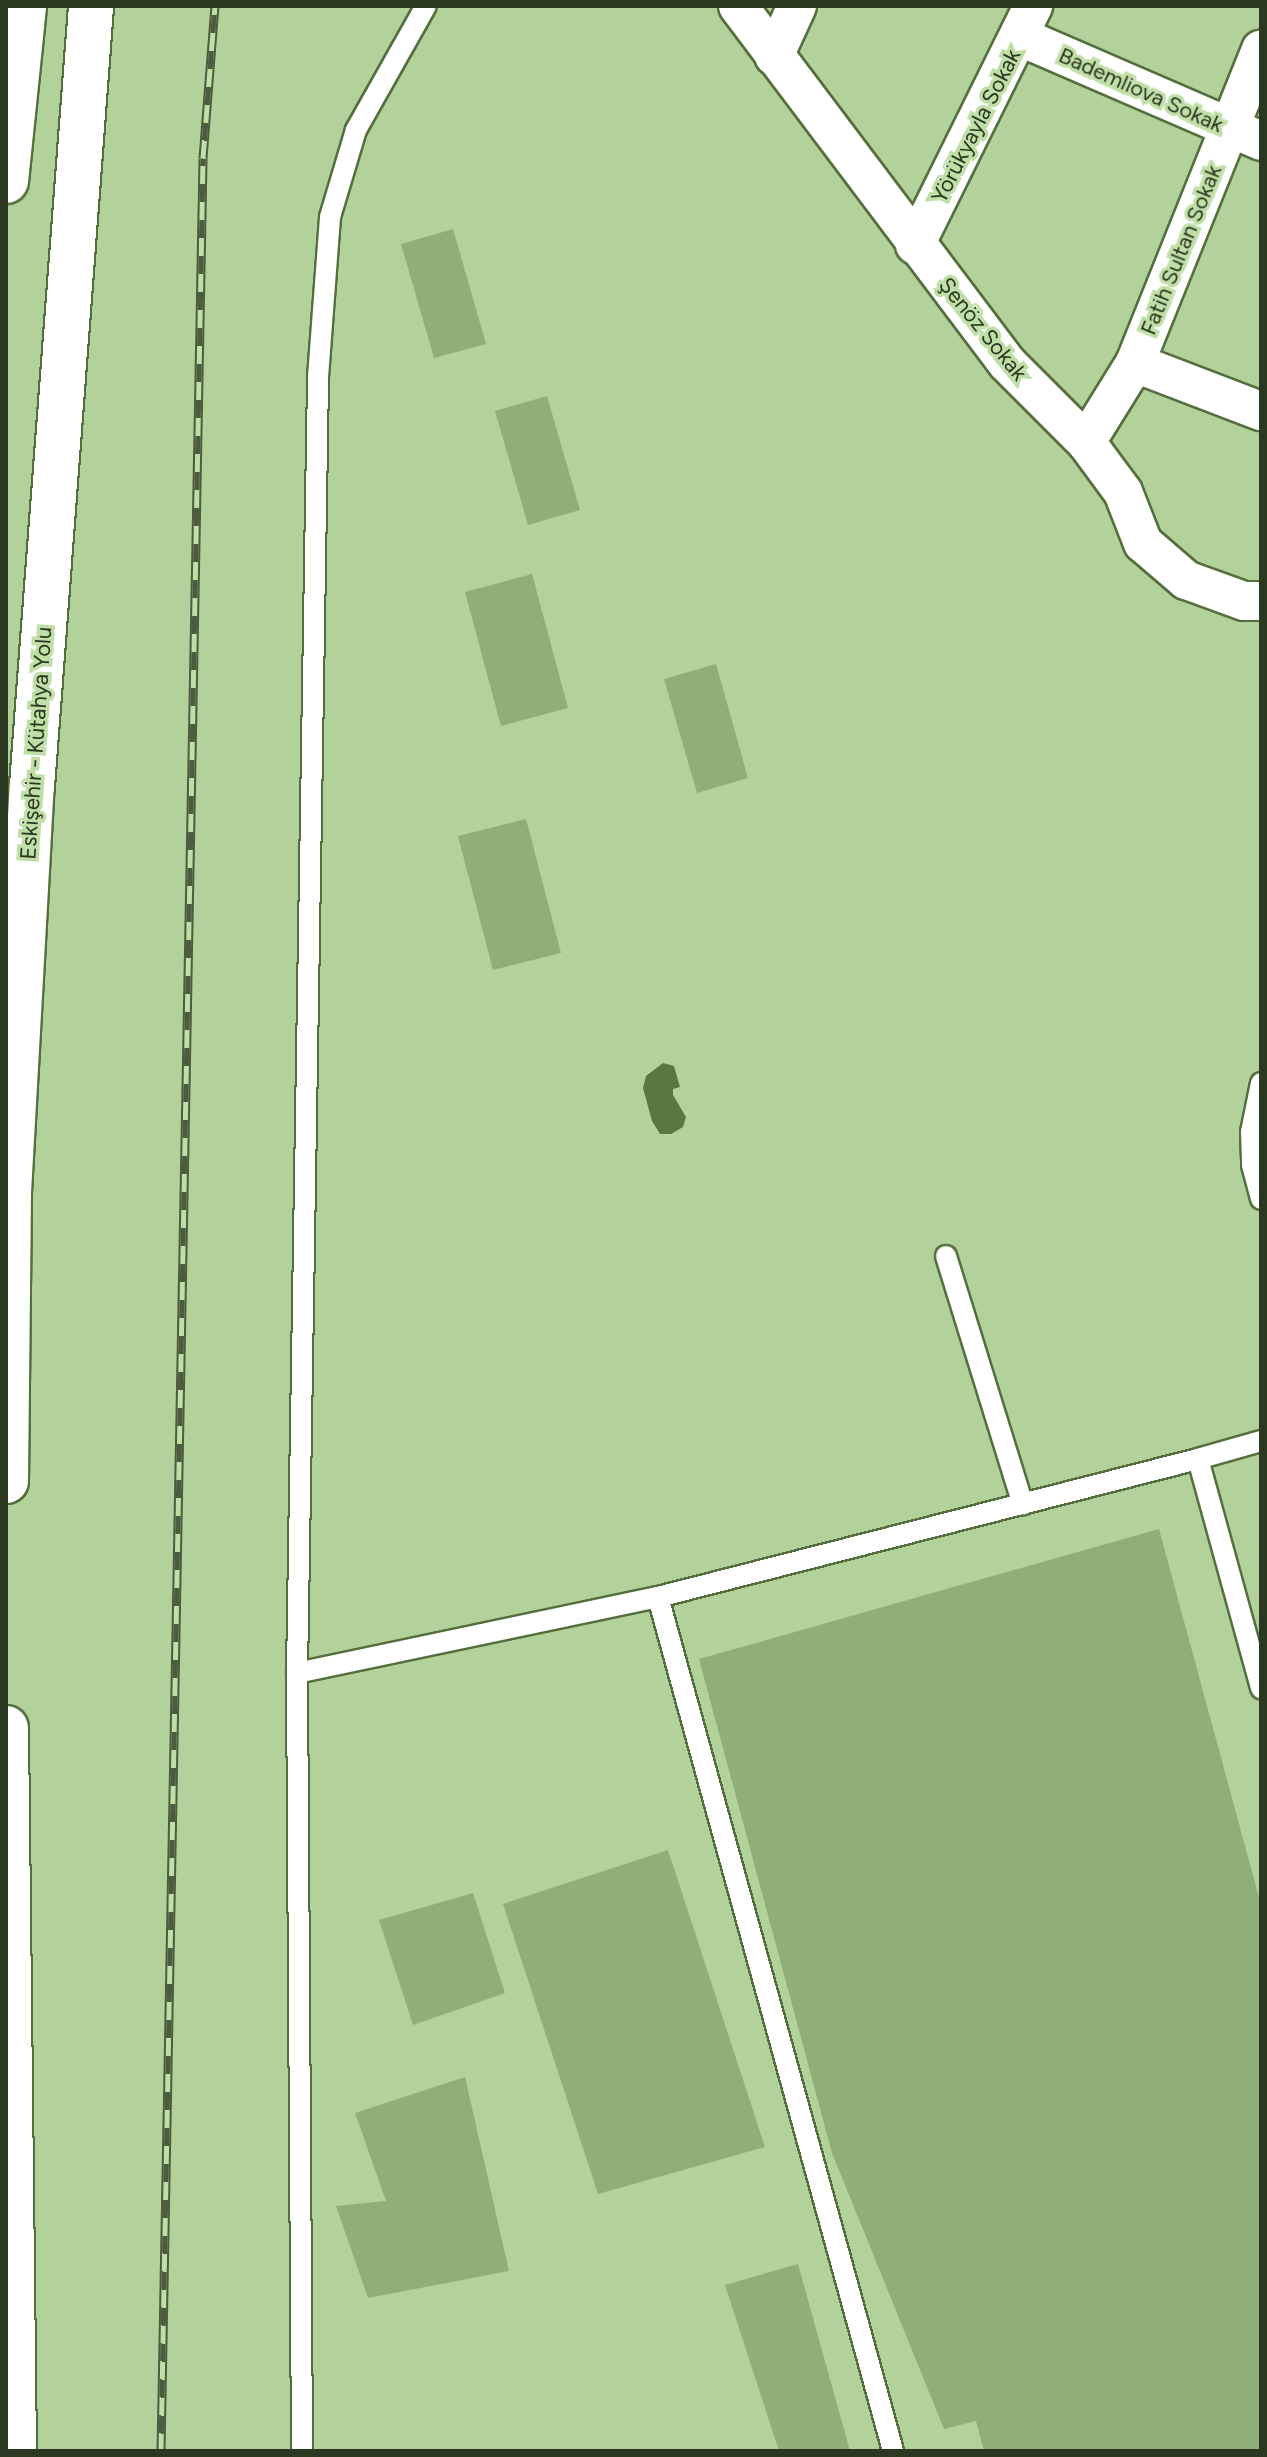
<!DOCTYPE html>
<meta charset="utf-8">
<style>
body{margin:0}
#map{position:relative;width:1267px;height:2457px;overflow:hidden;background:#b3d29b;font-family:Figtree,sans-serif}
div>[style]{position:absolute}
.water>*{inset:0;background:#5a7741}
.building>*{inset:0;background:#8faf76}
.roads{filter:drop-shadow(2px 0 #546f3d) drop-shadow(-2px 0 #546f3d) drop-shadow(0 2px #546f3d) drop-shadow(0 -2px #546f3d)}
.lane>*{height:20px;margin:-10px;padding:0 10px;transform-origin:10px;border-radius:10px;background:#fff}
.street>*{height:38px;margin:-19px;padding:0 19px;transform-origin:19px;border-radius:19px;background:#fff}
.highway>*{height:44px;margin:-22px;padding:0 22px;transform-origin:22px;border-radius:22px;background:#fff}
.rail>*{height:9px;margin-top:-4.5px;transform-origin:0;background:repeating-linear-gradient(90deg,#c0dfa7 0 18px,#4c5c3e 0 36px);box-sizing:border-box;border-block:2px solid #4c5c3e}
span{translate:-50% -50%;white-space:nowrap;text-align:center;line-height:1.15;-webkit-text-stroke:7px #c0dfa7;paint-order:stroke}
.street-label{font-size:22px;color:#2b3721}
.frame{position:absolute;inset:0;border:8px solid #2b3721;pointer-events:none}
</style>
<div id="map">
<div class="water">
<i style="clip-path:polygon(663px 1063px,674px 1066px,680px 1087px,673px 1089px,673px 1095px,686px 1117px,683px 1127px,671px 1134px,660px 1134px,652px 1121px,643px 1088px,646px 1076px)"></i>
</div>
<div class="building">
<i style="clip-path:polygon(453px 229px,486px 344px,434px 358px,401px 244px)"></i>
<i style="clip-path:polygon(547px 396px,580px 510px,528px 525px,495px 411px)"></i>
<i style="clip-path:polygon(532px 574px,568px 708px,501px 726px,465px 592px)"></i>
<i style="clip-path:polygon(716px 664px,748px 778px,697px 793px,664px 679px)"></i>
<i style="clip-path:polygon(526px 819px,561px 953px,493px 970px,458px 836px)"></i>
<i style="clip-path:polygon(1159px 1529px,1261px 1905px,1261px 2451px,984px 2451px,976px 2421px,944px 2429px,832px 2153px,699px 1659px)"></i>
<i style="clip-path:polygon(668px 1850px,765px 2147px,598px 2194px,503px 1904px)"></i>
<i style="clip-path:polygon(473px 1893px,505px 1993px,413px 2025px,379px 1920px)"></i>
<i style="clip-path:polygon(465px 2077px,509px 2271px,368px 2298px,336px 2206px,386px 2201px,355px 2113px)"></i>
<i style="clip-path:polygon(798px 2264px,850px 2451px,779px 2451px,725px 2285px)"></i>
</div>
<div class="roads">
<div class="lane">
<i style="left:1261px;top:1083px;width:50px;rotate:101.5deg"></i>
<i style="left:1251px;top:1132px;width:33px;rotate:88deg"></i>
<i style="left:1252px;top:1165px;width:35px;rotate:75deg"></i>
<i style="left:946px;top:1256px;width:260px;rotate:72.8deg"></i>
<i style="left:1198px;top:1459px;width:66px;rotate:-15.9deg"></i>
<i style="left:658px;top:1597px;width:557px;rotate:-14.34deg"></i>
<i style="left:1198px;top:1459px;width:238px;rotate:74.6deg"></i>
<i style="left:297px;top:1673px;width:369px;rotate:-11.9deg"></i>
<i style="left:658px;top:1597px;width:886px;rotate:74.61deg"></i>
<i style="left:302px;top:2451px;width:778px;rotate:-90.37deg"></i>
<i style="left:297px;top:1673px;width:1296px;rotate:-89.07deg"></i>
<i style="left:318px;top:377px;width:160px;rotate:-85.7deg"></i>
<i style="left:330px;top:217px;width:91px;rotate:-73.4deg"></i>
<i style="left:356px;top:130px;width:142px;rotate:-60.6deg"></i>
</div>
<div class="street">
<i style="left:738px;top:6px;width:447px;rotate:53deg"></i>
<i style="left:1007px;top:363px;width:112px;rotate:45deg"></i>
<i style="left:1086px;top:442px;width:62px;rotate:53.5deg"></i>
<i style="left:1123px;top:492px;width:55px;rotate:68.6deg"></i>
<i style="left:1143px;top:543px;width:57px;rotate:40.7deg"></i>
<i style="left:1186px;top:580px;width:62px;rotate:19.9deg"></i>
<i style="left:1244px;top:601px;width:17px"></i>
<i style="left:1021px;top:37px;width:262px;rotate:23.4deg"></i>
<i style="left:774px;top:56px;width:55px;rotate:-65.3deg"></i>
<i style="left:915px;top:245px;width:267px;rotate:-63.7deg"></i>
<i style="left:1135px;top:363px;width:135px;rotate:20.9deg"></i>
<i style="left:1086px;top:442px;width:93px;rotate:-58.2deg"></i>
<i style="left:1135px;top:363px;width:338px;rotate:-68.1deg"></i>
</div>
<div class="highway">
<i style="left:6px;top:181px;width:176px;rotate:-84.1deg"></i>
<i style="left:6px;top:1481px;width:289px;rotate:-89.4deg"></i>
<i style="left:9px;top:1192px;width:407px;rotate:-86.8deg"></i>
<i style="left:32px;top:786px;width:782px;rotate:-85.67deg"></i>
<i style="left:6px;top:1728px;width:723px;rotate:89.37deg"></i>
</div>
</div>
<div class="rail">
<i style="left:161px;top:2451px;width:2293px;rotate:-88.95deg"></i>
<i style="left:203px;top:158px;width:152px;rotate:-85.5deg"></i>
</div>
<div class="street-label">
<span style="left:1141px;top:90px;rotate:24deg">Bademliova Sokak</span>
<span style="left:976px;top:126px;rotate:-63deg">Yörükyayla Sokak</span>
<span style="left:1181px;top:250px;rotate:-68deg">Fatih Sultan Sokak</span>
<span style="left:983px;top:329px;rotate:51deg">Şenöz Sokak</span>
<span style="left:36px;top:743px;rotate:-86deg">Eskişehir - Kütahya Yolu</span>
</div>
<div class="frame"></div>
</div>
